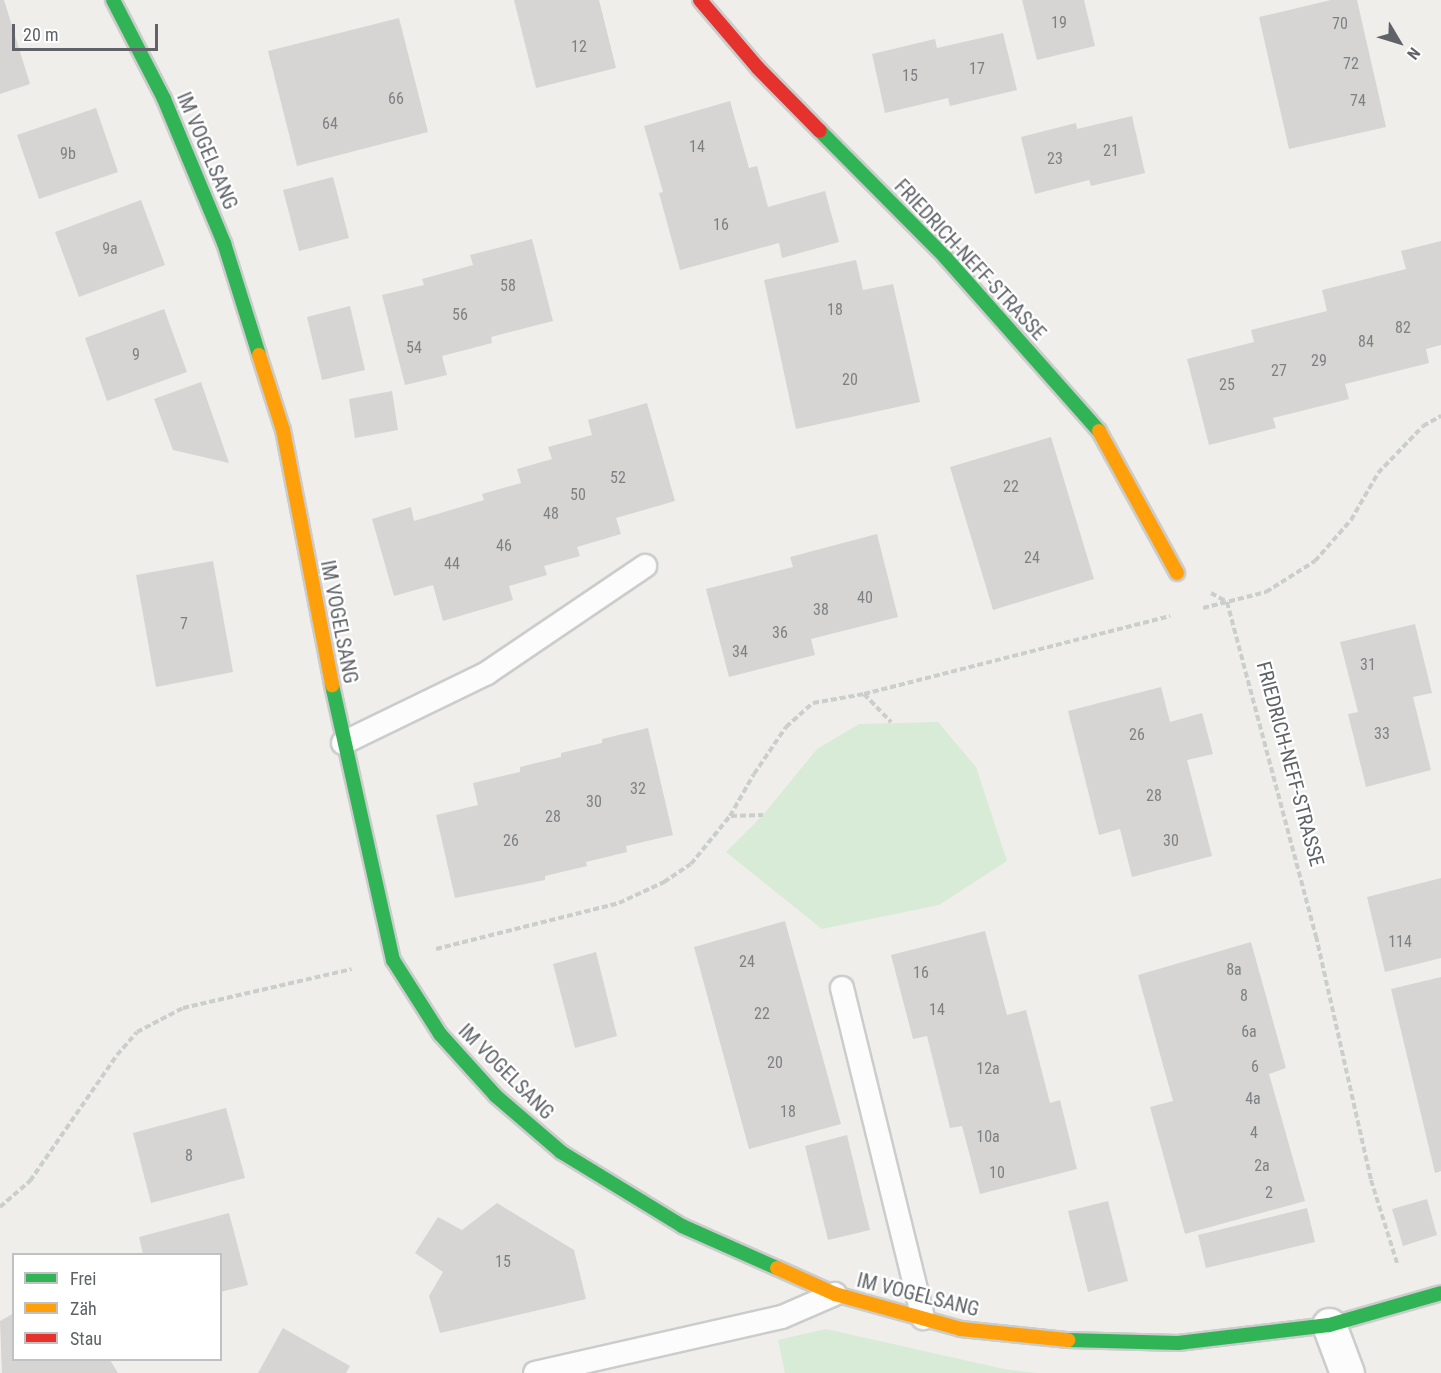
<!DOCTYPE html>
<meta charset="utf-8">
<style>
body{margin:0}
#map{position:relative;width:1441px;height:1373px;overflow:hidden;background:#efeeea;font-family:"Roboto Condensed",sans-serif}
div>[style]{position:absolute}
.green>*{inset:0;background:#d8ebd6}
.building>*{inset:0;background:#d6d5d3}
.path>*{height:4px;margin-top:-2px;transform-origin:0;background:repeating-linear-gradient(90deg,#cacfcc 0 6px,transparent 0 9px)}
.roads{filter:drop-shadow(2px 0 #cbcccc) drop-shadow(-2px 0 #cbcccc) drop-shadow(0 2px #cbcccc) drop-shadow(0 -2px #cbcccc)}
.lane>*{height:22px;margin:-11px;padding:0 11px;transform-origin:11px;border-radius:11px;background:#fdfcfc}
.street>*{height:33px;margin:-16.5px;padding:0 16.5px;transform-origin:16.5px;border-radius:16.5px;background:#fdfcfc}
.fast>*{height:14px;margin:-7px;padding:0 7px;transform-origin:7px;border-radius:7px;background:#30b455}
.slow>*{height:14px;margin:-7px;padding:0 7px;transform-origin:7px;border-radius:7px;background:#ff9f0a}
.jam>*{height:14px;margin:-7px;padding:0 7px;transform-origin:7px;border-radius:7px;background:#e5322d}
span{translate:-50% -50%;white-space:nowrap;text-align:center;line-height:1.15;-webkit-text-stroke:4.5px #fff;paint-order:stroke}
.number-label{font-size:16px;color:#7e8184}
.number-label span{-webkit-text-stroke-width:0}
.street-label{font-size:20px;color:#5f6368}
.legend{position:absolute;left:12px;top:1253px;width:210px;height:108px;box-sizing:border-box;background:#fff;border:2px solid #bfc1c3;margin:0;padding:8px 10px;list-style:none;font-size:18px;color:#5f6368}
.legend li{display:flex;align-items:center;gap:12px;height:30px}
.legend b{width:30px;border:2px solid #bfc1c3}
.north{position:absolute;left:1369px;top:12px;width:60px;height:60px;-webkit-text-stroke:4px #fff;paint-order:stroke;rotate:128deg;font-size:16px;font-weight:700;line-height:24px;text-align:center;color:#5f6368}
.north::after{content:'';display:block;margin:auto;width:21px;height:27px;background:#5f6368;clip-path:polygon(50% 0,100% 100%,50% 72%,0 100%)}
.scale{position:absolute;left:12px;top:24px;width:146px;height:27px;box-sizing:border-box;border:3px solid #5f6368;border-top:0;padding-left:8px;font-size:18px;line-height:21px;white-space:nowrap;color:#5f6368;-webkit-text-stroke:4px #fff;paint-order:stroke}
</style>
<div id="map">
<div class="green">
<i style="clip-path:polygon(938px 722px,976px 767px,1007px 861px,939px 905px,822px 929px,726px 852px,763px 815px,817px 749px,859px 724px)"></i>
<i style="clip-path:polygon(826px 1329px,1004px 1369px,1037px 1373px,785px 1373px,778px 1340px)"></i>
</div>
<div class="building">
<i style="clip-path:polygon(0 0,4px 0,30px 84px,0 94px)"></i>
<i style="clip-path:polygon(514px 0,599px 0,616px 68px,536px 88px)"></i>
<i style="clip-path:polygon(1022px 0,1084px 0,1095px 46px,1037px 60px)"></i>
<i style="clip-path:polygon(1331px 0,1357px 0,1386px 127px,1289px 149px,1259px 17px)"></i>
<i style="clip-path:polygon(399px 18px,428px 132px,297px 166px,268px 51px)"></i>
<i style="clip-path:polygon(1003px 33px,1017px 90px,950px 106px,948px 98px,885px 113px,872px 54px,935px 39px,937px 48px)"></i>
<i style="clip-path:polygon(730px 101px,749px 168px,757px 166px,768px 207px,825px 191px,839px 242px,782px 258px,779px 243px,680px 270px,659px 193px,663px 192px,644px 126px)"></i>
<i style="clip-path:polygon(96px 108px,118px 172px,39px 199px,17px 135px)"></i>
<i style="clip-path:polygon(1132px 116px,1145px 173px,1091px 186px,1089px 180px,1035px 194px,1021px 137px,1076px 123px,1077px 129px)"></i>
<i style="clip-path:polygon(333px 177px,349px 238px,299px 251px,283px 190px)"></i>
<i style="clip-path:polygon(141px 200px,165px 265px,79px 297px,55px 232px)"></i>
<i style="clip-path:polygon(532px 239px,553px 321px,491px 337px,492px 343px,442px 356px,447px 375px,405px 385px,382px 295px,424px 285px,422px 279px,473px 265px,470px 255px)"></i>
<i style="clip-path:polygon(1441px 241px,1441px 345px,1426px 349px,1429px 363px,1345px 384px,1349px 399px,1273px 418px,1276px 428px,1209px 445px,1187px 359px,1254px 342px,1251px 330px,1327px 311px,1322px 290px,1406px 269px,1401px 251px)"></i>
<i style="clip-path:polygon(856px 260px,863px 290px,893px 284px,920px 402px,796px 429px,764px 280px)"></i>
<i style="clip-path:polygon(350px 306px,365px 370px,322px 380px,307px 317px)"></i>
<i style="clip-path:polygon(164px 309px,187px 372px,107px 401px,85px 338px)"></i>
<i style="clip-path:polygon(201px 382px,229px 463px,173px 450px,154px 399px)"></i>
<i style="clip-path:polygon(392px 391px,398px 430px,355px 438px,349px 399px)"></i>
<i style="clip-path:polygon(647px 403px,675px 501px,616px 518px,621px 534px,577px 547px,580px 556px,544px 566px,547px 575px,509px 586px,513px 600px,443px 621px,433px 585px,394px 596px,372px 519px,411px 507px,414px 521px,484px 500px,482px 494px,521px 483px,517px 469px,552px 459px,548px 447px,592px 435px,588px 420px)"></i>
<i style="clip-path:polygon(1051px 437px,1094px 579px,993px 610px,950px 467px)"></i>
<i style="clip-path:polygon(877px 534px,898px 617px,811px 639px,815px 655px,729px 677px,706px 589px,793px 567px,790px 557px)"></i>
<i style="clip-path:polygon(213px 561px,233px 672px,156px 687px,136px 575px)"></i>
<i style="clip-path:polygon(1415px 624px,1432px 693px,1413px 697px,1431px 770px,1366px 787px,1348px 714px,1358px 712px,1340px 642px)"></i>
<i style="clip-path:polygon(1161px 687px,1170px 722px,1202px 713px,1213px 754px,1187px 760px,1212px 856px,1132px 877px,1120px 829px,1099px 835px,1068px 711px)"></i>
<i style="clip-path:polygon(648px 728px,673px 835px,626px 846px,627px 852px,586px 862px,587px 866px,545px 876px,545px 880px,455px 898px,436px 815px,478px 805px,473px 783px,520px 772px,520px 767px,561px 757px,561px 753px,602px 743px,602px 739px)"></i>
<i style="clip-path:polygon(1441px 878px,1441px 958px,1385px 972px,1367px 897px)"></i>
<i style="clip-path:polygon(785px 921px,841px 1124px,749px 1149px,694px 947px)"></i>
<i style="clip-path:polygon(985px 931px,1007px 1015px,1026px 1010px,1050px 1103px,1060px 1100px,1077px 1169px,980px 1194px,962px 1126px,950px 1128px,927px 1036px,913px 1039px,891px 955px)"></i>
<i style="clip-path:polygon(1251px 942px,1286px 1068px,1269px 1074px,1305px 1201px,1185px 1234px,1150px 1107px,1173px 1101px,1138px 975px)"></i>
<i style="clip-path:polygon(596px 952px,617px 1036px,575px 1048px,553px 964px)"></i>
<i style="clip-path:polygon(1441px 977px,1441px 1171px,1435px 1173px,1391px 989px)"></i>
<i style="clip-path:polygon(226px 1108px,245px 1178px,151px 1203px,133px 1133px)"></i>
<i style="clip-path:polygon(847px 1135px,870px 1230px,828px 1240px,805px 1146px)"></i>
<i style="clip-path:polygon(1427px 1199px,1437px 1235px,1403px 1246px,1392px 1209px)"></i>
<i style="clip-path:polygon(1108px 1201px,1128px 1281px,1088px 1292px,1068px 1211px)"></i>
<i style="clip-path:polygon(497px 1203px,574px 1250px,586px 1299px,440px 1333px,429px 1296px,443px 1272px,415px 1253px,438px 1217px,462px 1230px)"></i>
<i style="clip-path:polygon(1307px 1208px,1315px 1242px,1206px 1268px,1198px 1235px)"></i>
<i style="clip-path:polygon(229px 1213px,248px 1285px,220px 1292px,220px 1254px,143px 1254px,139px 1237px)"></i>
<i style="clip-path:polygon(14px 1313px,14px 1360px,110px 1360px,118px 1373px,2px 1373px,0 1321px)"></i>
<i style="clip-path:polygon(283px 1328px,350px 1366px,346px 1373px,258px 1373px)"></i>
</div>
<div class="path">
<i style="left:1211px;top:593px;width:18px;rotate:29deg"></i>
<i style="left:1227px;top:602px;width:346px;rotate:75.1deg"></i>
<i style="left:1316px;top:936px;width:250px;rotate:77.3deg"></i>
<i style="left:1371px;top:1180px;width:87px;rotate:72.6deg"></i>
<i style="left:1203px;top:608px;width:65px;rotate:-14.3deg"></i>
<i style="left:1266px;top:592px;width:58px;rotate:-32.3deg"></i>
<i style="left:1315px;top:561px;width:55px;rotate:-48.7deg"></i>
<i style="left:1351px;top:520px;width:54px;rotate:-60.1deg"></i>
<i style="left:1378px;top:473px;width:65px;rotate:-46.2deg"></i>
<i style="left:1423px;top:426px;width:21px;rotate:-29deg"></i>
<i style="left:864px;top:694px;width:39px;rotate:46deg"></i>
<i style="left:731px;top:816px;width:32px;rotate:-2deg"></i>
<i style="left:436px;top:949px;width:189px;rotate:-14.1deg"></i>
<i style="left:619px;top:903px;width:50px;rotate:-25deg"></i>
<i style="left:664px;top:882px;width:32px;rotate:-34deg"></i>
<i style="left:691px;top:864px;width:62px;rotate:-50.9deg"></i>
<i style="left:730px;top:816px;width:48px;rotate:-60.3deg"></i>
<i style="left:754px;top:774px;width:57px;rotate:-55.8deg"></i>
<i style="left:786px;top:727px;width:36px;rotate:-42deg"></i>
<i style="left:813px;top:703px;width:52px;rotate:-10deg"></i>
<i style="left:864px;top:694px;width:316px;rotate:-14.3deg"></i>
<i style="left:0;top:1207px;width:40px;rotate:-41deg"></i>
<i style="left:30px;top:1181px;width:153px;rotate:-55.4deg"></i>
<i style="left:117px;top:1055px;width:30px;rotate:-49deg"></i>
<i style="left:137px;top:1032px;width:52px;rotate:-27.6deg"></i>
<i style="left:183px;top:1008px;width:173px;rotate:-13deg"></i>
</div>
<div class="roads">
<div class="lane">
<i style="left:343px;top:743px;width:160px;rotate:-25.9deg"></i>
<i style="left:487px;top:673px;width:191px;rotate:-34.1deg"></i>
<i style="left:842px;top:988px;width:340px;rotate:76.2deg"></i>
<i style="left:535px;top:1373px;width:253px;rotate:-12.8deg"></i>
<i style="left:782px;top:1317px;width:58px;rotate:-23.5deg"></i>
</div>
<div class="street">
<i style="left:1329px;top:1325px;width:51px;rotate:69.4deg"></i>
</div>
<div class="fast">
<i style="left:113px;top:0;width:111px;rotate:62.7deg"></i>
<i style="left:164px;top:99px;width:156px;rotate:67.4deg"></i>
<i style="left:224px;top:243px;width:117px;rotate:72.6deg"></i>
<i style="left:820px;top:131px;width:177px;rotate:45.2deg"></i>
<i style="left:945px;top:257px;width:232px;rotate:48.5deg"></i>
<i style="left:332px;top:685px;width:282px;rotate:77.5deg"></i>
<i style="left:393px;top:960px;width:88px;rotate:57.6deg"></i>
<i style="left:440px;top:1034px;width:84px;rotate:47.9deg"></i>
<i style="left:496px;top:1096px;width:86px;rotate:40.7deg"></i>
<i style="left:561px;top:1152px;width:142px;rotate:31.4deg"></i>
<i style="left:682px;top:1226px;width:104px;rotate:23.9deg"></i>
<i style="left:1068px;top:1340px;width:110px;rotate:1.6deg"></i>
<i style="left:1178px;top:1343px;width:152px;rotate:-6.8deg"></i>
<i style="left:1329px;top:1325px;width:116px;rotate:-15.9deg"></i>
</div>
<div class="slow">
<i style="left:259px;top:355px;width:79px;rotate:72.3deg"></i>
<i style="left:283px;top:430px;width:260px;rotate:79.1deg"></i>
<i style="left:1099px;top:431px;width:162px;rotate:61.2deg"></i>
<i style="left:777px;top:1268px;width:64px;rotate:24.1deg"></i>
<i style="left:835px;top:1294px;width:131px;rotate:15.5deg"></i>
<i style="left:961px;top:1329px;width:108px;rotate:5.9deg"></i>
</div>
<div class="jam">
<i style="left:700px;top:0;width:89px;rotate:49.5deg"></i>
<i style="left:758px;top:68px;width:88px;rotate:45.5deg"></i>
</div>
</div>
<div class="number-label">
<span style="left:1059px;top:23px">19</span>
<span style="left:1340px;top:24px">70</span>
<span style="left:579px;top:47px">12</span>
<span style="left:1351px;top:64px">72</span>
<span style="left:977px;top:69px">17</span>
<span style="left:910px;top:76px">15</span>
<span style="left:396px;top:99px">66</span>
<span style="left:1358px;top:101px">74</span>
<span style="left:330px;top:124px">64</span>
<span style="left:697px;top:147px">14</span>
<span style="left:1111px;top:151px">21</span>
<span style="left:68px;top:154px">9b</span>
<span style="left:1055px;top:159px">23</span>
<span style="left:721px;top:225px">16</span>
<span style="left:110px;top:249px">9a</span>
<span style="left:508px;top:286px">58</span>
<span style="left:835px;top:310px">18</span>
<span style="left:460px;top:315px">56</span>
<span style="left:1403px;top:328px">82</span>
<span style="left:1366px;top:342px">84</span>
<span style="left:414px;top:348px">54</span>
<span style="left:136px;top:355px">9</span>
<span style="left:1319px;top:361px">29</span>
<span style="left:1279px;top:371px">27</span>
<span style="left:850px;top:380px">20</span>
<span style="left:1227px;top:385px">25</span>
<span style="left:618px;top:478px">52</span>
<span style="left:1011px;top:487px">22</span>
<span style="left:578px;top:495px">50</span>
<span style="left:551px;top:514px">48</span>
<span style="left:504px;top:546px">46</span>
<span style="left:1032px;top:558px">24</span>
<span style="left:452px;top:564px">44</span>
<span style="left:865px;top:598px">40</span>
<span style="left:821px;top:610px">38</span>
<span style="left:184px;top:624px">7</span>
<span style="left:780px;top:633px">36</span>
<span style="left:740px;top:652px">34</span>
<span style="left:1368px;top:665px">31</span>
<span style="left:1382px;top:734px">33</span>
<span style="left:1137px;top:735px">26</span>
<span style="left:638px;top:789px">32</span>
<span style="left:1154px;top:796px">28</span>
<span style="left:594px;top:802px">30</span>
<span style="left:553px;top:817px">28</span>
<span style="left:511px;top:841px">26</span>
<span style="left:1171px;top:841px">30</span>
<span style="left:1400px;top:942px">114</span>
<span style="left:747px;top:962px">24</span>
<span style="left:1234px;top:970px">8a</span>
<span style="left:921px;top:973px">16</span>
<span style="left:1244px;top:996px">8</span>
<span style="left:937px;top:1010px">14</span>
<span style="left:762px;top:1014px">22</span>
<span style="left:1249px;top:1032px">6a</span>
<span style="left:775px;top:1063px">20</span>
<span style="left:1255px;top:1067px">6</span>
<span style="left:988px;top:1069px">12a</span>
<span style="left:1253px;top:1099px">4a</span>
<span style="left:788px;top:1112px">18</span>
<span style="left:1254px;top:1133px">4</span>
<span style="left:988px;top:1137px">10a</span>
<span style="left:189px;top:1156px">8</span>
<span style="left:1262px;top:1166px">2a</span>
<span style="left:997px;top:1173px">10</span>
<span style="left:1269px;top:1193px">2</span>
<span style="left:503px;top:1262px">15</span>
</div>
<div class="street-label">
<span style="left:207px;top:151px;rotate:67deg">IM VOGELSANG</span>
<span style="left:970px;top:260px;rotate:47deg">FRIEDRICH-NEFF-STRASSE</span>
<span style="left:339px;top:622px;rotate:79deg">IM VOGELSANG</span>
<span style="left:1290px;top:764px;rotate:75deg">FRIEDRICH-NEFF-STRASSE</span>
<span style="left:506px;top:1072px;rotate:45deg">IM VOGELSANG</span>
<span style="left:918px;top:1295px;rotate:14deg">IM VOGELSANG</span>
</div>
<ul class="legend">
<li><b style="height:8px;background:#30b455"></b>Frei</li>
<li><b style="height:8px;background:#ff9f0a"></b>Zäh</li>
<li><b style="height:8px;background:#e5322d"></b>Stau</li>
</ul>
<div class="north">N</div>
<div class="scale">20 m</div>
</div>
